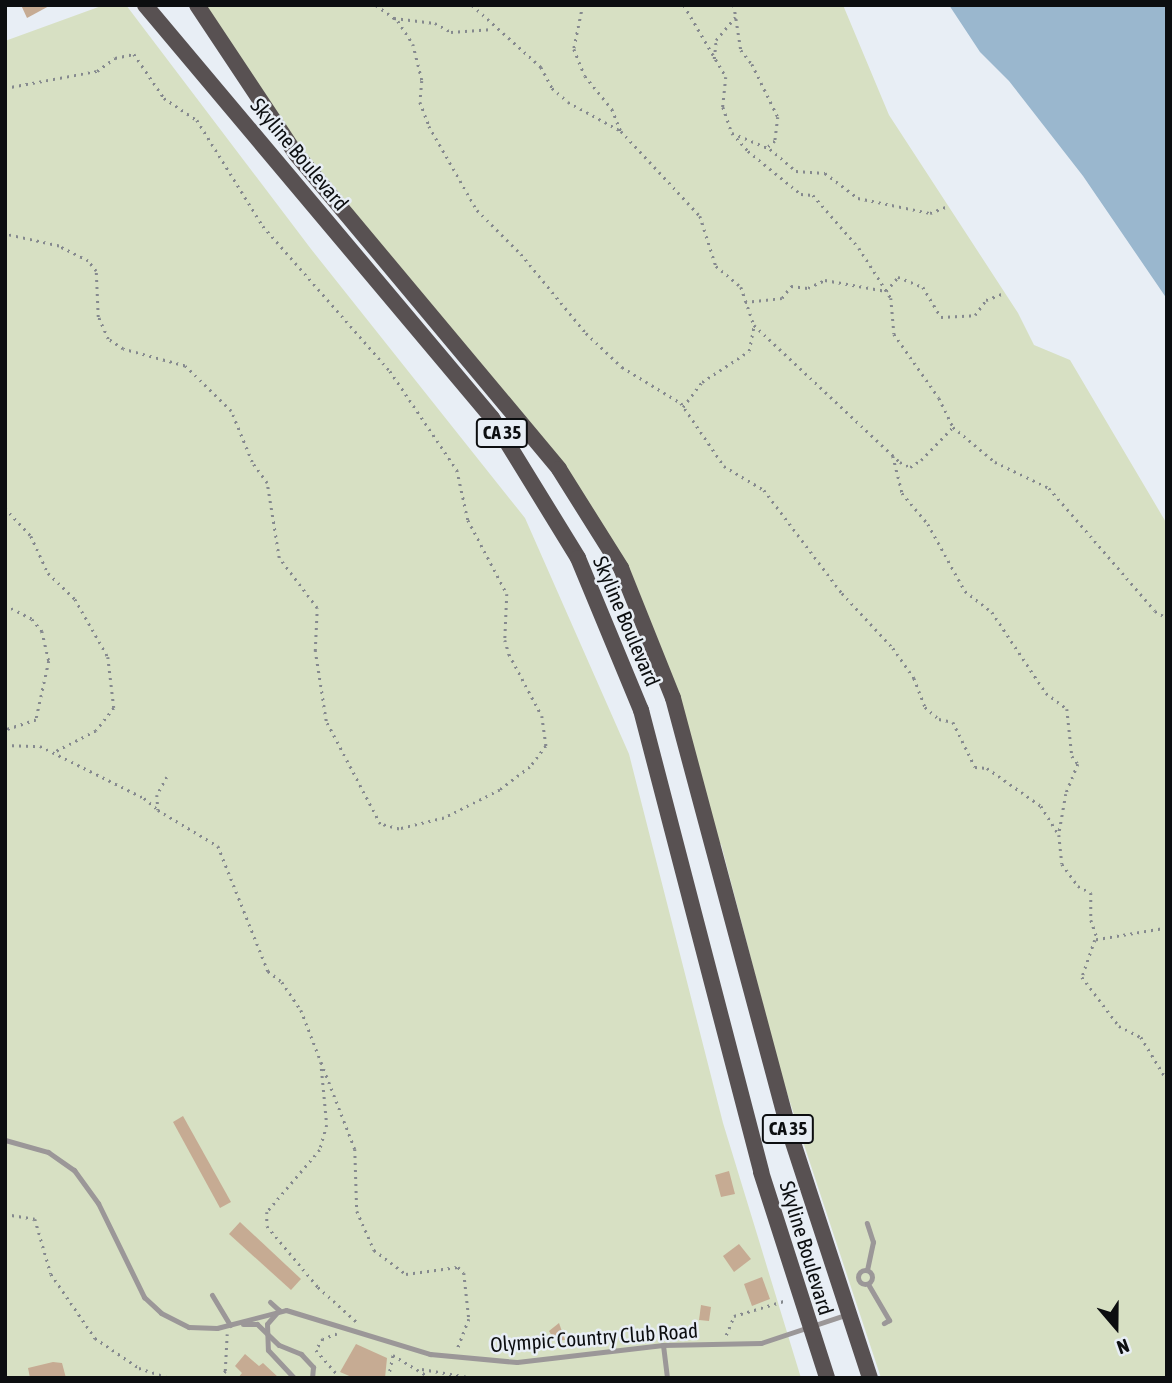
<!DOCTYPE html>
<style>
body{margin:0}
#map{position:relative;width:1172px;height:1383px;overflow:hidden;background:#e8eef5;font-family:"Asap Condensed",sans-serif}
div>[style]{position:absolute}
.green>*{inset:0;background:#d7e0c3}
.water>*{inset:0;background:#9ab7ce}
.building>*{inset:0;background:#c6ab93}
.path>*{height:2.5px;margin-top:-1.25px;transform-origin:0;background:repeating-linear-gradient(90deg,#85898e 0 2px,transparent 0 7px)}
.lane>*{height:5px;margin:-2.5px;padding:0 2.5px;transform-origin:2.5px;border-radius:2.5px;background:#9b9798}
.lane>.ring{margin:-2.5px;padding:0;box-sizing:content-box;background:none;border:5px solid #9b9798;border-radius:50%}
.primary>*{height:16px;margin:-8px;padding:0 8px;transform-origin:8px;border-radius:8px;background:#585152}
span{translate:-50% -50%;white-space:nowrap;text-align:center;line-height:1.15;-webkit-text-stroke:5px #e8eef5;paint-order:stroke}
.shield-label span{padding:2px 5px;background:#e8eef5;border:2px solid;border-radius:5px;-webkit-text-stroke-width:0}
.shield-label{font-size:19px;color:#0c0e10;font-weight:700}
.street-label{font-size:21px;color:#0c0e10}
.frame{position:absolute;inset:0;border:7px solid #0c0e10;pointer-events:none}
.north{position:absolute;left:1081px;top:1292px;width:70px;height:70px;-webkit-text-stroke:5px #e8eef5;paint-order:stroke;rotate:160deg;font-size:19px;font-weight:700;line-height:28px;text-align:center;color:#0c0e10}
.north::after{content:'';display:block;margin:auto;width:24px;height:32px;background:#0c0e10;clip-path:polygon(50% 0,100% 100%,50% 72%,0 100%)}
</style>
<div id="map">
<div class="green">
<i style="clip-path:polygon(104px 5px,126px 5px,311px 249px,525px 518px,629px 754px,723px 1123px,801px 1378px,5px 1378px,5px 41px)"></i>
<i style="clip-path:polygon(197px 5px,843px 5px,889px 115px,1018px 313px,1034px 345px,1070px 360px,1167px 524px,1167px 1378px,881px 1378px,782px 1078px,721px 844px,713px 846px,689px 753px,591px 515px,314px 177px)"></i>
</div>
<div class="water">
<i style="clip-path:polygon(949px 5px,1167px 5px,1167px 299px,1083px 176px,1009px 81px,980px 52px)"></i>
</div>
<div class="building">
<i style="clip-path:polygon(21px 5px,51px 5px,27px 18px)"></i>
<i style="clip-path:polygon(183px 1116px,231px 1202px,220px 1208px,173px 1122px)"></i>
<i style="clip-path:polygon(729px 1171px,735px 1194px,721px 1197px,715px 1175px)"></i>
<i style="clip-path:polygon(240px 1222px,301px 1279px,291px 1290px,229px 1234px)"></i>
<i style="clip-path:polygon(739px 1244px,751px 1259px,734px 1272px,723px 1256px)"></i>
<i style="clip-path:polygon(762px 1277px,770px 1299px,752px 1306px,744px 1284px)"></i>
<i style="clip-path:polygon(701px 1305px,711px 1307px,709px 1321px,699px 1320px)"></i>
<i style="clip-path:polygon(559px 1323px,565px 1340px,555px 1341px,549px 1331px)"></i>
<i style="clip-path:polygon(356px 1344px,387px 1358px,385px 1378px,354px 1378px,340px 1372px)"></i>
<i style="clip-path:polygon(245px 1354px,259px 1366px,263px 1363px,279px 1378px,238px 1378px,242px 1373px,235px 1366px)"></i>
<i style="clip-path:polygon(53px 1362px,62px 1363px,66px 1378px,30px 1378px,28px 1368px)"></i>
</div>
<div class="path">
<i style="left:376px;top:5px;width:27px;rotate:36deg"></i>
<i style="left:398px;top:21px;width:27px;rotate:57deg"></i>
<i style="left:413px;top:44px;width:38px;rotate:76deg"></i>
<i style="left:422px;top:81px;width:21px;rotate:95deg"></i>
<i style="left:420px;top:102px;width:26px;rotate:69deg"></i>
<i style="left:429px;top:126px;width:97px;rotate:60.3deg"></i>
<i style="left:477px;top:210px;width:62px;rotate:45deg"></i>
<i style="left:521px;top:254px;width:102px;rotate:50.6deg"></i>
<i style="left:586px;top:333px;width:50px;rotate:43.4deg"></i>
<i style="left:622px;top:367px;width:69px;rotate:31.4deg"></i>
<i style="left:681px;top:403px;width:76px;rotate:55.7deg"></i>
<i style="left:724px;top:466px;width:47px;rotate:31deg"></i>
<i style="left:764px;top:490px;width:129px;rotate:52.9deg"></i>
<i style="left:842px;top:593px;width:75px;rotate:47.2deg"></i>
<i style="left:893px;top:648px;width:37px;rotate:55deg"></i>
<i style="left:914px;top:678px;width:31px;rotate:69deg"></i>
<i style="left:925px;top:707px;width:18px;rotate:41deg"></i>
<i style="left:939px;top:719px;width:14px;rotate:12deg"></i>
<i style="left:953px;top:722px;width:50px;rotate:63.9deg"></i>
<i style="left:975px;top:767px;width:12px;rotate:5deg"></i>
<i style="left:987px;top:768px;width:66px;rotate:35.1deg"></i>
<i style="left:1041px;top:806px;width:34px;rotate:58deg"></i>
<i style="left:1059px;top:835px;width:29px;rotate:84deg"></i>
<i style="left:1062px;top:864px;width:27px;rotate:54deg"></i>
<i style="left:1078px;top:886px;width:15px;rotate:28deg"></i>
<i style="left:1091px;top:893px;width:27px;rotate:90deg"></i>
<i style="left:1091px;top:920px;width:21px;rotate:71deg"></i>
<i style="left:472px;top:5px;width:93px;rotate:41.9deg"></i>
<i style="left:541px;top:67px;width:24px;rotate:62deg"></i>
<i style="left:552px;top:88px;width:21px;rotate:41deg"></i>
<i style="left:568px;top:102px;width:60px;rotate:28.7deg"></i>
<i style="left:583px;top:5px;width:45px;rotate:101.6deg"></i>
<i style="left:574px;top:49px;width:29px;rotate:68deg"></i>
<i style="left:585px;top:76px;width:43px;rotate:50.7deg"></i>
<i style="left:612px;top:109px;width:24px;rotate:68deg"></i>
<i style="left:621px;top:131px;width:116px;rotate:47.1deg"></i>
<i style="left:700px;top:216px;width:52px;rotate:72.3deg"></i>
<i style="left:716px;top:266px;width:33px;rotate:40deg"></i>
<i style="left:741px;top:287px;width:40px;rotate:71.1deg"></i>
<i style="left:754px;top:325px;width:200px;rotate:43.2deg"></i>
<i style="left:900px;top:462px;width:11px;rotate:27deg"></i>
<i style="left:910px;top:467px;width:13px;rotate:-32deg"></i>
<i style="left:921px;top:460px;width:45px;rotate:-45.9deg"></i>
<i style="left:684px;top:5px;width:83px;rotate:59.7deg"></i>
<i style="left:726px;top:77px;width:30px;rotate:96deg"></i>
<i style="left:723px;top:107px;width:28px;rotate:71deg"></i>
<i style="left:732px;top:133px;width:41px;rotate:22.8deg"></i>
<i style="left:770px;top:149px;width:34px;rotate:40deg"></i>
<i style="left:796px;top:171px;width:29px;rotate:4deg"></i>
<i style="left:825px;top:173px;width:41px;rotate:37.1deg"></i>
<i style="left:858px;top:198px;width:74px;rotate:11.8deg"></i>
<i style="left:930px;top:213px;width:19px;rotate:-21deg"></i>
<i style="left:734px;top:5px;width:46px;rotate:81.2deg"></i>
<i style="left:741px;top:50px;width:18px;rotate:52deg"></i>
<i style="left:752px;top:64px;width:59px;rotate:63.9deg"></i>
<i style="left:778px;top:117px;width:24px;rotate:97deg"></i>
<i style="left:775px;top:141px;width:11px;rotate:139deg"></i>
<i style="left:394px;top:18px;width:41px;rotate:7deg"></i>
<i style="left:435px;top:23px;width:18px;rotate:29deg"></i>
<i style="left:451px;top:32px;width:42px;rotate:-4.1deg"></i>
<i style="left:714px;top:59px;width:19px;rotate:-84deg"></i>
<i style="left:716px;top:40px;width:30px;rotate:-50deg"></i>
<i style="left:5px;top:88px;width:94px;rotate:-10.5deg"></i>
<i style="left:97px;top:71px;width:22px;rotate:-36deg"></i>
<i style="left:115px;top:58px;width:19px;rotate:-12deg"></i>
<i style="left:134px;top:54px;width:53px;rotate:55.7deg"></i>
<i style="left:164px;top:98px;width:40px;rotate:34deg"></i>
<i style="left:197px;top:120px;width:125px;rotate:58.1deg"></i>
<i style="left:263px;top:226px;width:193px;rotate:48.8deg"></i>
<i style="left:390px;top:371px;width:120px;rotate:55.9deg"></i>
<i style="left:457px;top:470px;width:51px;rotate:77.6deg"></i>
<i style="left:468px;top:520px;width:84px;rotate:62.2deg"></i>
<i style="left:507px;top:594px;width:46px;rotate:92.5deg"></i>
<i style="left:505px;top:640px;width:15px;rotate:74deg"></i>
<i style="left:509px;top:654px;width:70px;rotate:62deg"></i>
<i style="left:542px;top:716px;width:30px;rotate:82deg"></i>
<i style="left:546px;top:746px;width:26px;rotate:127deg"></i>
<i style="left:530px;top:767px;width:38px;rotate:143deg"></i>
<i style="left:500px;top:790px;width:63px;rotate:153.4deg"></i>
<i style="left:444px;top:818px;width:46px;rotate:166.3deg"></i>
<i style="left:399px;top:829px;width:20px;rotate:-165deg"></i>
<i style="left:380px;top:824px;width:116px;rotate:-117.7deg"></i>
<i style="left:326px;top:721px;width:71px;rotate:-98.9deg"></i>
<i style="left:315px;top:651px;width:43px;rotate:-87.3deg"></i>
<i style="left:317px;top:608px;width:63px;rotate:-127.2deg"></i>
<i style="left:279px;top:558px;width:76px;rotate:-99.1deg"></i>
<i style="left:267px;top:483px;width:26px;rotate:-126deg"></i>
<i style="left:252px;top:462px;width:55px;rotate:-112.4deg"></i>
<i style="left:231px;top:411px;width:64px;rotate:-135.6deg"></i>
<i style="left:185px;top:366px;width:64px;rotate:-164.7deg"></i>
<i style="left:123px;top:349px;width:18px;rotate:-146deg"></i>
<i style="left:108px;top:339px;width:24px;rotate:-114deg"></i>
<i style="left:98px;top:317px;width:46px;rotate:-92.5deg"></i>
<i style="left:96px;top:271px;width:13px;rotate:-129deg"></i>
<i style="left:88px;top:261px;width:33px;rotate:-153deg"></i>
<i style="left:59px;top:246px;width:55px;rotate:-167.5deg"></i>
<i style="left:732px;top:133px;width:24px;rotate:48deg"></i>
<i style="left:748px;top:151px;width:68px;rotate:39.1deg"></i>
<i style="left:801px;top:194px;width:12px;rotate:5deg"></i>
<i style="left:813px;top:195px;width:70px;rotate:49deg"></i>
<i style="left:859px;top:248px;width:59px;rotate:57.4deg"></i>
<i style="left:891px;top:298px;width:36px;rotate:85deg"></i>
<i style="left:894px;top:334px;width:78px;rotate:54.9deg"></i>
<i style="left:939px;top:398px;width:32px;rotate:64deg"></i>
<i style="left:953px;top:427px;width:55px;rotate:39.8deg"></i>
<i style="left:995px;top:462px;width:60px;rotate:25.7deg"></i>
<i style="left:1049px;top:488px;width:162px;rotate:49.2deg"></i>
<i style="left:1155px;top:611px;width:14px;rotate:30deg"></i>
<i style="left:745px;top:302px;width:37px;rotate:-6deg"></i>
<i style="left:782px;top:298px;width:15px;rotate:-53deg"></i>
<i style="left:791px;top:286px;width:17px;rotate:7deg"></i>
<i style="left:808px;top:288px;width:19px;rotate:-25deg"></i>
<i style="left:825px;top:280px;width:62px;rotate:10.2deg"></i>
<i style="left:886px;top:291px;width:18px;rotate:-49deg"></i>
<i style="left:898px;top:277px;width:27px;rotate:22deg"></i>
<i style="left:923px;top:287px;width:35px;rotate:59deg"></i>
<i style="left:941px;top:317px;width:34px;rotate:-3deg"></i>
<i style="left:975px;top:315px;width:19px;rotate:-54deg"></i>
<i style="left:986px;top:300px;width:19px;rotate:-21deg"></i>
<i style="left:683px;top:407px;width:31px;rotate:-53deg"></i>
<i style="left:702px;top:382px;width:56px;rotate:-33.4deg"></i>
<i style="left:749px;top:351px;width:26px;rotate:-79deg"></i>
<i style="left:893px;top:456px;width:38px;rotate:76deg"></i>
<i style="left:902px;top:493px;width:40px;rotate:50deg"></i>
<i style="left:928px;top:524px;width:77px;rotate:61.1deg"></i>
<i style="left:965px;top:591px;width:34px;rotate:38deg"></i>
<i style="left:992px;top:612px;width:97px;rotate:56.3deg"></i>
<i style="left:1046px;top:693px;width:26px;rotate:37deg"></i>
<i style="left:1067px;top:709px;width:47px;rotate:83.9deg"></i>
<i style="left:1072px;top:756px;width:10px;rotate:53deg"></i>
<i style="left:1078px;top:764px;width:32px;rotate:112deg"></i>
<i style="left:1066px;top:794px;width:41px;rotate:99.9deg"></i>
<i style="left:5px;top:508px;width:38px;rotate:47deg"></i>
<i style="left:31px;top:536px;width:41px;rotate:65.3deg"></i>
<i style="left:48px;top:573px;width:37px;rotate:44deg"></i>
<i style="left:75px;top:599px;width:67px;rotate:60.4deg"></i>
<i style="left:108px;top:657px;width:51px;rotate:83.3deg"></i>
<i style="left:114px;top:708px;width:29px;rotate:128deg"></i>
<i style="left:96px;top:731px;width:48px;rotate:152.9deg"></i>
<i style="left:5px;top:605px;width:30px;rotate:27deg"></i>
<i style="left:32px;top:619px;width:16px;rotate:50deg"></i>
<i style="left:42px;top:631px;width:31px;rotate:77deg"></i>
<i style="left:49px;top:661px;width:60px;rotate:102.4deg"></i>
<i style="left:36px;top:720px;width:33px;rotate:162deg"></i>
<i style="left:5px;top:745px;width:35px;rotate:2deg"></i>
<i style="left:40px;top:746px;width:116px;rotate:26.6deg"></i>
<i style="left:144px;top:798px;width:17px;rotate:40deg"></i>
<i style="left:167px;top:777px;width:21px;rotate:119deg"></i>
<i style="left:157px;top:795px;width:15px;rotate:86deg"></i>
<i style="left:158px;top:810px;width:70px;rotate:31deg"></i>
<i style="left:218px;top:846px;width:135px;rotate:68.2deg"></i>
<i style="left:268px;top:971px;width:18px;rotate:38deg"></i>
<i style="left:282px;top:982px;width:34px;rotate:56deg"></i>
<i style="left:301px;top:1010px;width:149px;rotate:68.8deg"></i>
<i style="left:355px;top:1149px;width:62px;rotate:88.2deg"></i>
<i style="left:357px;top:1211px;width:43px;rotate:66.4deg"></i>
<i style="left:374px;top:1250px;width:40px;rotate:37deg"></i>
<i style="left:406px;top:1274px;width:52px;rotate:-7.7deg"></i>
<i style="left:458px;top:1267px;width:8px;rotate:45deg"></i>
<i style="left:464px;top:1273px;width:46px;rotate:83.8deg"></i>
<i style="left:469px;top:1319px;width:31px;rotate:111deg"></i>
<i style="left:1167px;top:928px;width:73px;rotate:170.5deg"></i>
<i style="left:1095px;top:940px;width:39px;rotate:109deg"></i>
<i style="left:1082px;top:977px;width:61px;rotate:52.9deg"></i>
<i style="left:1119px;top:1026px;width:25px;rotate:27deg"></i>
<i style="left:1141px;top:1037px;width:50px;rotate:58.8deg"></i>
<i style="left:321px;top:1062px;width:63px;rotate:84.6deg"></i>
<i style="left:327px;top:1125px;width:26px;rotate:106deg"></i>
<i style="left:320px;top:1150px;width:82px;rotate:130.5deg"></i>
<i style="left:267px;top:1212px;width:14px;rotate:90deg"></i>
<i style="left:267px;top:1226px;width:80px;rotate:50.1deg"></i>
<i style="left:318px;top:1287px;width:54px;rotate:42deg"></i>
<i style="left:5px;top:1214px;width:30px;rotate:9deg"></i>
<i style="left:35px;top:1219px;width:57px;rotate:73.8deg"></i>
<i style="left:51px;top:1274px;width:78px;rotate:55.5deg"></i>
<i style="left:95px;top:1338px;width:53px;rotate:34.3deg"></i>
<i style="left:139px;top:1368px;width:32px;rotate:18deg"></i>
<i style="left:337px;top:1334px;width:15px;rotate:160deg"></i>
<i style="left:323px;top:1339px;width:13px;rotate:122deg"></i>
<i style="left:316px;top:1350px;width:37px;rotate:49deg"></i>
<i style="left:726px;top:1335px;width:21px;rotate:-67deg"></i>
<i style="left:734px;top:1316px;width:52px;rotate:-16.7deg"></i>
<i style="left:422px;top:1369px;width:52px;rotate:10deg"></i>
<i style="left:220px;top:1378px;width:9px;rotate:-54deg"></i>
<i style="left:225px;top:1371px;width:37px;rotate:-87deg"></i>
<i style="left:388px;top:1378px;width:24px;rotate:-78deg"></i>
<i style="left:393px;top:1355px;width:44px;rotate:31.2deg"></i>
</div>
<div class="lane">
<i style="left:5px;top:1140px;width:45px;rotate:15.6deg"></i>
<i style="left:48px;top:1152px;width:32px;rotate:35deg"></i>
<i style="left:74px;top:1170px;width:41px;rotate:54deg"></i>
<i style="left:98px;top:1203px;width:105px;rotate:63.9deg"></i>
<i style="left:144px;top:1297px;width:23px;rotate:43deg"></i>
<i style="left:161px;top:1313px;width:31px;rotate:27deg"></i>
<i style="left:189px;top:1327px;width:28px;rotate:2deg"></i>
<i style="left:217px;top:1328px;width:71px;rotate:-14.6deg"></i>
<i style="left:286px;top:1310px;width:151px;rotate:17deg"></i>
<i style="left:430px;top:1354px;width:87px;rotate:5.3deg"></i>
<i style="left:517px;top:1362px;width:147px;rotate:-6.6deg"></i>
<i style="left:663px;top:1345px;width:98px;rotate:-1.2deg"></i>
<i style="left:761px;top:1343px;width:89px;rotate:-18.4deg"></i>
<i class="ring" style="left:858px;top:1270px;width:9px;height:9px"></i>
<i style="left:867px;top:1270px;width:29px;rotate:-78deg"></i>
<i style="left:873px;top:1242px;width:20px;rotate:-108deg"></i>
<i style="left:868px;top:1284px;width:42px;rotate:59.7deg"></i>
<i style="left:889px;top:1320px;width:6px;rotate:149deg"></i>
<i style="left:212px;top:1295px;width:35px;rotate:59deg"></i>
<i style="left:270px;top:1302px;width:12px;rotate:42deg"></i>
<i style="left:279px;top:1310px;width:18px;rotate:131deg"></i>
<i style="left:267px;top:1324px;width:26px;rotate:88deg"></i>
<i style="left:268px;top:1350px;width:38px;rotate:47deg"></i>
<i style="left:243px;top:1324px;width:14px"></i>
<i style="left:257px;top:1324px;width:30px;rotate:44deg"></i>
<i style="left:279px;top:1345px;width:24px;rotate:22deg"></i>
<i style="left:301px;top:1354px;width:18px;rotate:47deg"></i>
<i style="left:313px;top:1367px;width:11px;rotate:95deg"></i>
<i style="left:663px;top:1345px;width:33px;rotate:83deg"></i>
</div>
<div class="primary">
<i style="left:145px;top:5px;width:539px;rotate:49.96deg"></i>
<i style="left:492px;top:418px;width:164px;rotate:58.4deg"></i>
<i style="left:578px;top:558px;width:165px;rotate:67.5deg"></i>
<i style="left:641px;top:710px;width:477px;rotate:75.4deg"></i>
<i style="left:761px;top:1172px;width:216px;rotate:72.2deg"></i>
<i style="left:197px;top:5px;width:179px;rotate:56.4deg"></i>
<i style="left:296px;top:154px;width:410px;rotate:50.1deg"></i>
<i style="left:559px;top:469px;width:117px;rotate:57.9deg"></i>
<i style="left:621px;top:568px;width:140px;rotate:68.2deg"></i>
<i style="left:673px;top:698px;width:438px;rotate:75deg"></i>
<i style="left:786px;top:1121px;width:270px;rotate:71.9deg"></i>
</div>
<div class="shield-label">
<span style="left:502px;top:433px">CA 35</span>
<span style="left:788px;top:1129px">CA 35</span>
</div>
<div class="street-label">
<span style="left:300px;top:154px;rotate:50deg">Skyline Boulevard</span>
<span style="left:627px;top:621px;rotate:67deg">Skyline Boulevard</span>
<span style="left:807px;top:1248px;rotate:73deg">Skyline Boulevard</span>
<span style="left:594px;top:1337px;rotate:-4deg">Olympic Country Club Road</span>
</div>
<div class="frame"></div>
<div class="north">N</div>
</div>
